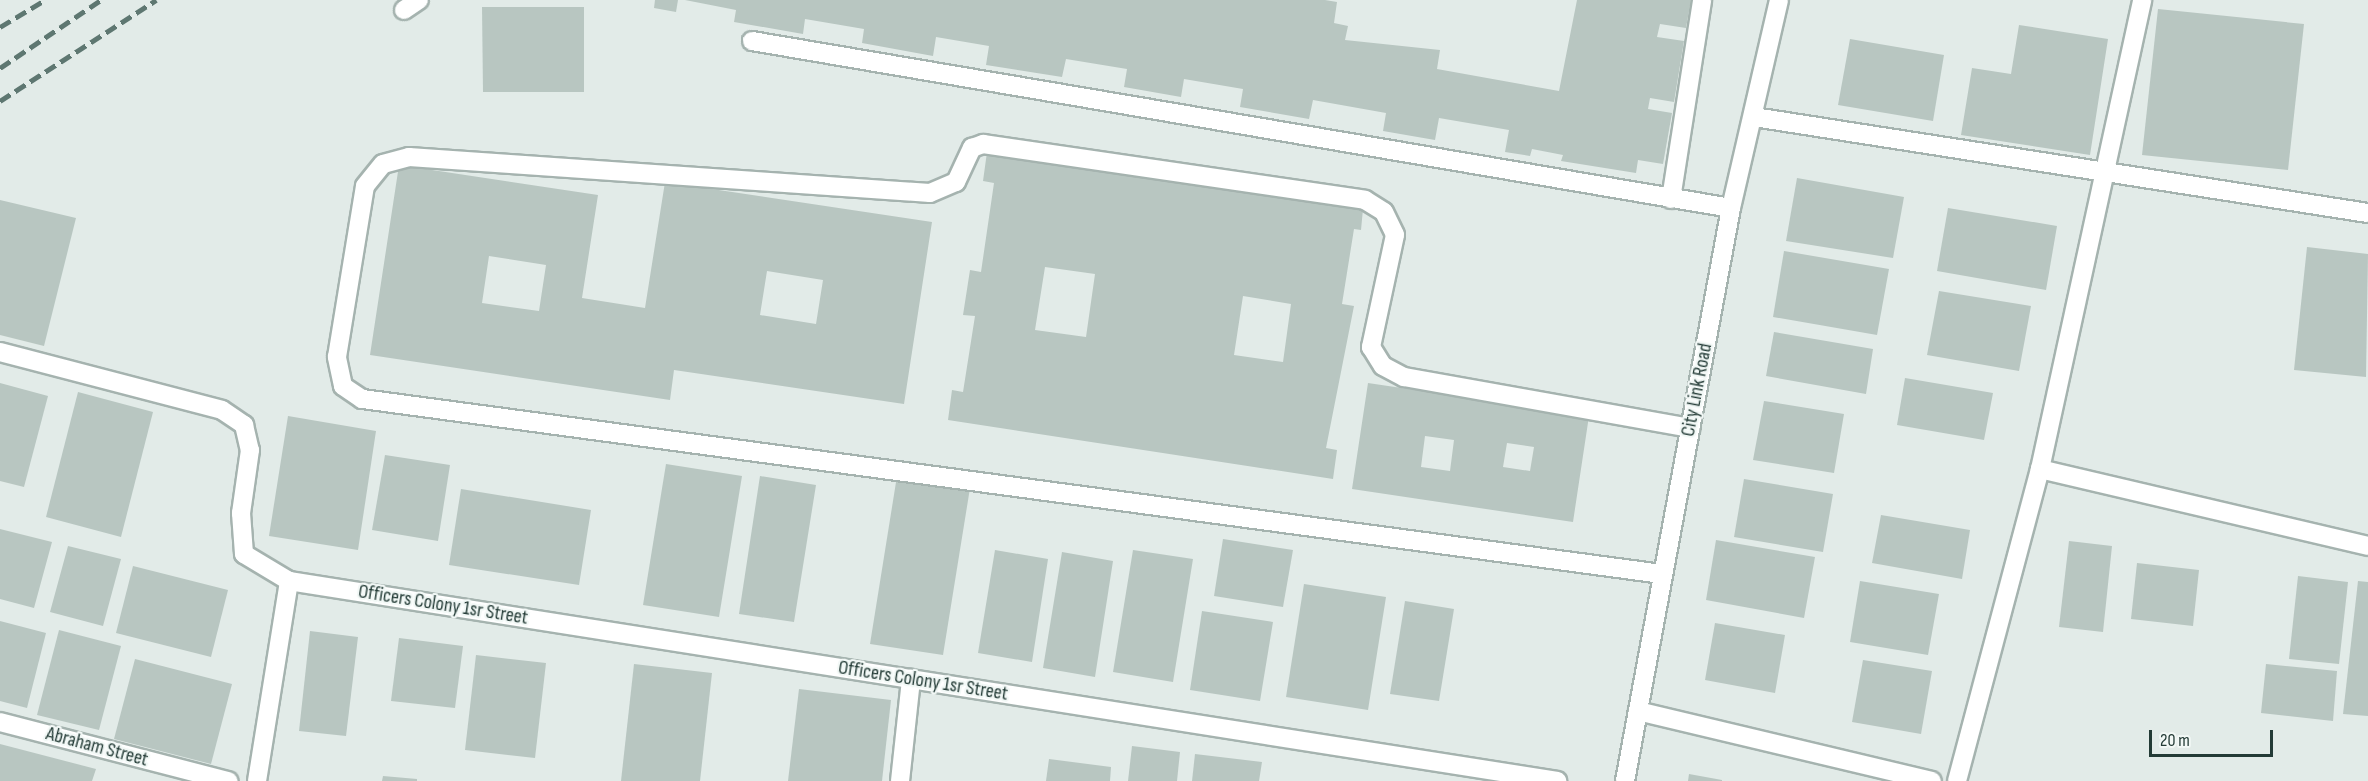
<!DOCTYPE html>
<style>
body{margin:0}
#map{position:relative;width:2368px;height:781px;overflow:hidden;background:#e2ebe8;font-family:"Sofia Sans Condensed",sans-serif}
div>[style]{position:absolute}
.building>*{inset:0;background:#b8c6c1}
.roads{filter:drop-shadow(2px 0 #a5b3af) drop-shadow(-2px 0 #a5b3af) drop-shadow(0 2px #a5b3af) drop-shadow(0 -2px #a5b3af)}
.street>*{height:18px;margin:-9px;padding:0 9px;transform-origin:9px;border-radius:9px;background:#fff}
.secondary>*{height:18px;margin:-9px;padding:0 9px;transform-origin:9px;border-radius:9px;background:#fff}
.rail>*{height:4.5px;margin-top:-2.25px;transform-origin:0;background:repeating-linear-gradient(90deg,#5e7771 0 12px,transparent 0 18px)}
span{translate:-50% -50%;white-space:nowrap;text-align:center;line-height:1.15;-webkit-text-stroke:4.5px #f2f8f6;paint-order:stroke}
.street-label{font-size:20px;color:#233b36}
.scale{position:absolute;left:2149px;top:730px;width:124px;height:27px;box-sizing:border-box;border:3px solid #233b36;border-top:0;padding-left:8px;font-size:18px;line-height:21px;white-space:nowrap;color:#233b36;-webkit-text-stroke:4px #f2f8f6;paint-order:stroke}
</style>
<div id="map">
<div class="building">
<i style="clip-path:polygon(655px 0,678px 0,676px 12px,654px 8px)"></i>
<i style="clip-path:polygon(685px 0,1325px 0,1337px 2px,1334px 23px,1348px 26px,1345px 40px,1440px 50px,1437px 69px,1559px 91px,1577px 0,1691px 0,1686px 28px,1660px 24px,1657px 37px,1684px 41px,1674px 102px,1650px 98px,1648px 109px,1672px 113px,1663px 164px,1638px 160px,1636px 173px,1561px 161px,1563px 155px,1532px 149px,1530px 156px,1505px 152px,1509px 130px,1439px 118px,1435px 140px,1383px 131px,1386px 113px,1313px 100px,1309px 119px,1240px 107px,1243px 89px,1184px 79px,1181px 97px,1124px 87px,1127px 69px,1066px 59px,1062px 77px,986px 65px,989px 46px,936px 37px,933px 56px,862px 43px,864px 29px,805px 19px,803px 34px,734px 22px,736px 10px)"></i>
<i style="clip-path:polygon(482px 7px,584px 7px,584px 92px,483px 92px)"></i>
<i style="clip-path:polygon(2158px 9px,2304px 24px,2288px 170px,2142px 155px)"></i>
<i style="clip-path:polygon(2019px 25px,2108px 39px,2090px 155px,1961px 135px,1972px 68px,2011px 74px)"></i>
<i style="clip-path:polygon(1850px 39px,1944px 55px,1933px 121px,1838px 105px)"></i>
<i style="clip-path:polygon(evenodd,987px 152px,1363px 209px,1361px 230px,1354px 229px,1342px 304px,1354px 306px,1326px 448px,1337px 450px,1333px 479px,948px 420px,952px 390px,963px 392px,975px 316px,963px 315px,970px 270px,981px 272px,994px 183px,983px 181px,987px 152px,1045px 267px,1095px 274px,1086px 337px,1035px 330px,1045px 267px,987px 152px,1243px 296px,1291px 304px,1283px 362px,1234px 355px,1243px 296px)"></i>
<i style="clip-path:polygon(evenodd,399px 165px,598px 195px,582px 298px,645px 308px,665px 182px,932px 222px,904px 404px,674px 370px,670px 400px,370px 355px,399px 165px,489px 256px,546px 265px,539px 311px,482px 303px,489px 256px,399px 165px,767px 271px,823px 280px,816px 324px,760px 315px,767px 271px)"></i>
<i style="clip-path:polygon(1797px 178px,1904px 197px,1893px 258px,1786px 241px)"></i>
<i style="clip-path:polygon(0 200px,76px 218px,44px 346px,0 335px)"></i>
<i style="clip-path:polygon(1948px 208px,2057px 226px,2046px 290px,1937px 271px)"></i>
<i style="clip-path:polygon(2307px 247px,2368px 254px,2366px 377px,2294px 370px)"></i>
<i style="clip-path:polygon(1784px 251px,1889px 269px,1877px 335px,1773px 317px)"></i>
<i style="clip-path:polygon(1939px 291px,2031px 306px,2019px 371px,1927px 355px)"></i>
<i style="clip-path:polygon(1774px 332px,1873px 349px,1866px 394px,1766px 376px)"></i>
<i style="clip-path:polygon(1905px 378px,1993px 393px,1984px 440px,1897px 425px)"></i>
<i style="clip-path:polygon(0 383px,48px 396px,24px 487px,0 481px)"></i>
<i style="clip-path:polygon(evenodd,1368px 383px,1589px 416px,1573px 522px,1352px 489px,1368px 383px,1425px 436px,1454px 440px,1450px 471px,1421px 467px,1425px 436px,1368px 383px,1507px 443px,1534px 447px,1530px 471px,1503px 467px,1507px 443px)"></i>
<i style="clip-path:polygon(78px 392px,153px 412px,121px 537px,46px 517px)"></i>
<i style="clip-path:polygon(1764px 401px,1844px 414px,1834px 473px,1753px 460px)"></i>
<i style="clip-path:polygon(288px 416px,376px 431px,358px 550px,269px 536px)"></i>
<i style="clip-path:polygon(385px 455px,450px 465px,438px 541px,372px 530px)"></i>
<i style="clip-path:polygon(666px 464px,742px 476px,719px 617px,643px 605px)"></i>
<i style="clip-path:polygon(760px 476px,816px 485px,794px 622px,739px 614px)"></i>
<i style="clip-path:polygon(897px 476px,970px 488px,943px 655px,870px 644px)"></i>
<i style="clip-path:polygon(1744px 479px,1833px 494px,1823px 552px,1734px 537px)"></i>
<i style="clip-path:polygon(461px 489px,591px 510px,579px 585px,449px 565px)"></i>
<i style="clip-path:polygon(1881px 515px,1970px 530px,1962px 579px,1872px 563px)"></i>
<i style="clip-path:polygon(0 529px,52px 542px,34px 608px,0 599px)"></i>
<i style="clip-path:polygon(1223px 539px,1293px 550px,1283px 607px,1214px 596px)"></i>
<i style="clip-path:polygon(1716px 540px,1815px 557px,1804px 618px,1706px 600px)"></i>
<i style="clip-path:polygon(2069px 541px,2112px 546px,2103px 632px,2059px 627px)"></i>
<i style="clip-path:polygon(68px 546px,121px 559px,103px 626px,50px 612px)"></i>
<i style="clip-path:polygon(995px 550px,1048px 559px,1032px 662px,978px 653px)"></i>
<i style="clip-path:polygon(1133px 550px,1193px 559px,1173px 682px,1113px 672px)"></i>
<i style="clip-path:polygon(1062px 552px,1113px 561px,1095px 677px,1043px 668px)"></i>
<i style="clip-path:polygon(2137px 563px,2199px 570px,2193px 626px,2131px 619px)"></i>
<i style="clip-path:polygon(133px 566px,228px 590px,211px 657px,116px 633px)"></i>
<i style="clip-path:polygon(2298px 576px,2348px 582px,2339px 664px,2289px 659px)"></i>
<i style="clip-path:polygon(1860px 581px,1939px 594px,1928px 655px,1850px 642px)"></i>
<i style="clip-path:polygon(2358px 581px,2368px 582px,2368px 716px,2343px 714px)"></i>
<i style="clip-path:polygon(1304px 584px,1386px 597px,1368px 710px,1286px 697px)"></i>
<i style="clip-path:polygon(1405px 601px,1454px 609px,1439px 701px,1390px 694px)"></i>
<i style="clip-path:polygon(1202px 611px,1273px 622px,1260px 701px,1190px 690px)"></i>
<i style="clip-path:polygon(0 621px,46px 633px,27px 708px,0 701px)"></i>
<i style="clip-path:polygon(1715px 623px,1785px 635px,1775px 693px,1705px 680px)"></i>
<i style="clip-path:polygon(59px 630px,121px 646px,99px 730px,37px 715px)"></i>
<i style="clip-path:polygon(310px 631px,358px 637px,346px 736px,299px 731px)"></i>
<i style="clip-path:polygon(399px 638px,463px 646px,455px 708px,391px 701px)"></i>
<i style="clip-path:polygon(476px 655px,546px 663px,535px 758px,465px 750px)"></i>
<i style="clip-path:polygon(135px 659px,232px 684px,211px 764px,114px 739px)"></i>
<i style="clip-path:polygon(1863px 660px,1932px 671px,1921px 734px,1852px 722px)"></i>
<i style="clip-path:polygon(634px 664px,712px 673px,700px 781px,621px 781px)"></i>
<i style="clip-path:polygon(2266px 664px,2337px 671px,2333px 721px,2261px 713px)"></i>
<i style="clip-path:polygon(799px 689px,891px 700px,882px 781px,788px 781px)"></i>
<i style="clip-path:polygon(0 744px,96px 769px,92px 781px,0 781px)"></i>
<i style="clip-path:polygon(1132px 746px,1180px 752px,1177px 781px,1128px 781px)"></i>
<i style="clip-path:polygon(1195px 754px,1262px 762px,1259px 781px,1192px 781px)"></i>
<i style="clip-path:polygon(1049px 759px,1111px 767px,1110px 781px,1046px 781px)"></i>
<i style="clip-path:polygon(1689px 774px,1722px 780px,1722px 781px,1688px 781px)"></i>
<i style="clip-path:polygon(383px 776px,417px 779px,417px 781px,382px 781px)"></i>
</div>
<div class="roads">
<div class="street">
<i style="left:404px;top:10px;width:18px;rotate:-34deg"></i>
<i style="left:752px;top:41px;width:993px;rotate:9.68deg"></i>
<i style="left:1754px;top:117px;width:621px;rotate:8.89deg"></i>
<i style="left:1671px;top:199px;width:201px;rotate:-81.1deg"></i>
<i style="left:0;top:352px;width:229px;rotate:14.6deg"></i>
<i style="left:222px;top:410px;width:27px;rotate:34deg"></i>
<i style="left:244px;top:425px;width:26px;rotate:77deg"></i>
<i style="left:250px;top:450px;width:64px;rotate:98.1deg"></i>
<i style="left:241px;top:513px;width:41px;rotate:85.8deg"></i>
<i style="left:244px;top:554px;width:52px;rotate:31deg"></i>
<i style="left:289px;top:581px;width:1284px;rotate:8.96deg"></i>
<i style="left:2040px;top:469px;width:337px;rotate:13.2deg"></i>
<i style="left:1662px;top:574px;width:1312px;rotate:-172.33deg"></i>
<i style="left:362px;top:399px;width:23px;rotate:-146deg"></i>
<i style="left:343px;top:386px;width:30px;rotate:-102deg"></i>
<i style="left:337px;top:357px;width:173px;rotate:-80.7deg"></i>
<i style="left:365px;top:186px;width:28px;rotate:-51deg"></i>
<i style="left:383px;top:164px;width:27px;rotate:-15deg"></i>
<i style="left:409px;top:157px;width:522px;rotate:3.95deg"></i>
<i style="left:930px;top:193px;width:28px;rotate:-23deg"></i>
<i style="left:956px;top:182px;width:38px;rotate:-65deg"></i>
<i style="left:972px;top:148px;width:12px;rotate:-20deg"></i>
<i style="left:983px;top:144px;width:386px;rotate:8.3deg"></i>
<i style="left:1365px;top:200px;width:22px;rotate:32deg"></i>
<i style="left:1384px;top:212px;width:25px;rotate:64deg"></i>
<i style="left:1395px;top:235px;width:115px;rotate:102.1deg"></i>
<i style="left:1371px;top:347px;width:22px;rotate:58deg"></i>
<i style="left:1383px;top:366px;width:24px;rotate:28deg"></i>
<i style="left:1404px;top:377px;width:291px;rotate:10.1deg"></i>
<i style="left:1638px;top:711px;width:302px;rotate:13.4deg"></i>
<i style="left:0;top:722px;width:236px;rotate:14.5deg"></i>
<i style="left:257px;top:781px;width:203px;rotate:-80.9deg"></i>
<i style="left:900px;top:781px;width:103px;rotate:-83.8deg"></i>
<i style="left:1957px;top:781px;width:323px;rotate:-75.1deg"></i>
<i style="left:2040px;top:469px;width:480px;rotate:-77.7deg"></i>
</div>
<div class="secondary">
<i style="left:1625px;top:781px;width:583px;rotate:-79.52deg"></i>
<i style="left:1731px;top:208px;width:213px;rotate:-77deg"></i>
</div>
</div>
<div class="rail">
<i style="left:0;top:27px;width:52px;rotate:-31deg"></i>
<i style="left:0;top:68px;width:122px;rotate:-34deg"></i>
<i style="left:0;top:101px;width:186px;rotate:-32.9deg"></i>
</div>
<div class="street-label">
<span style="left:1697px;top:390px;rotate:-79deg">City Link Road</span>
<span style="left:443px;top:605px;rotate:9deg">Officers Colony 1sr Street</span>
<span style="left:923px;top:681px;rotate:9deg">Officers Colony 1sr Street</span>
<span style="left:97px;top:747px;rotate:15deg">Abraham Street</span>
</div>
<div class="scale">20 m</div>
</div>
